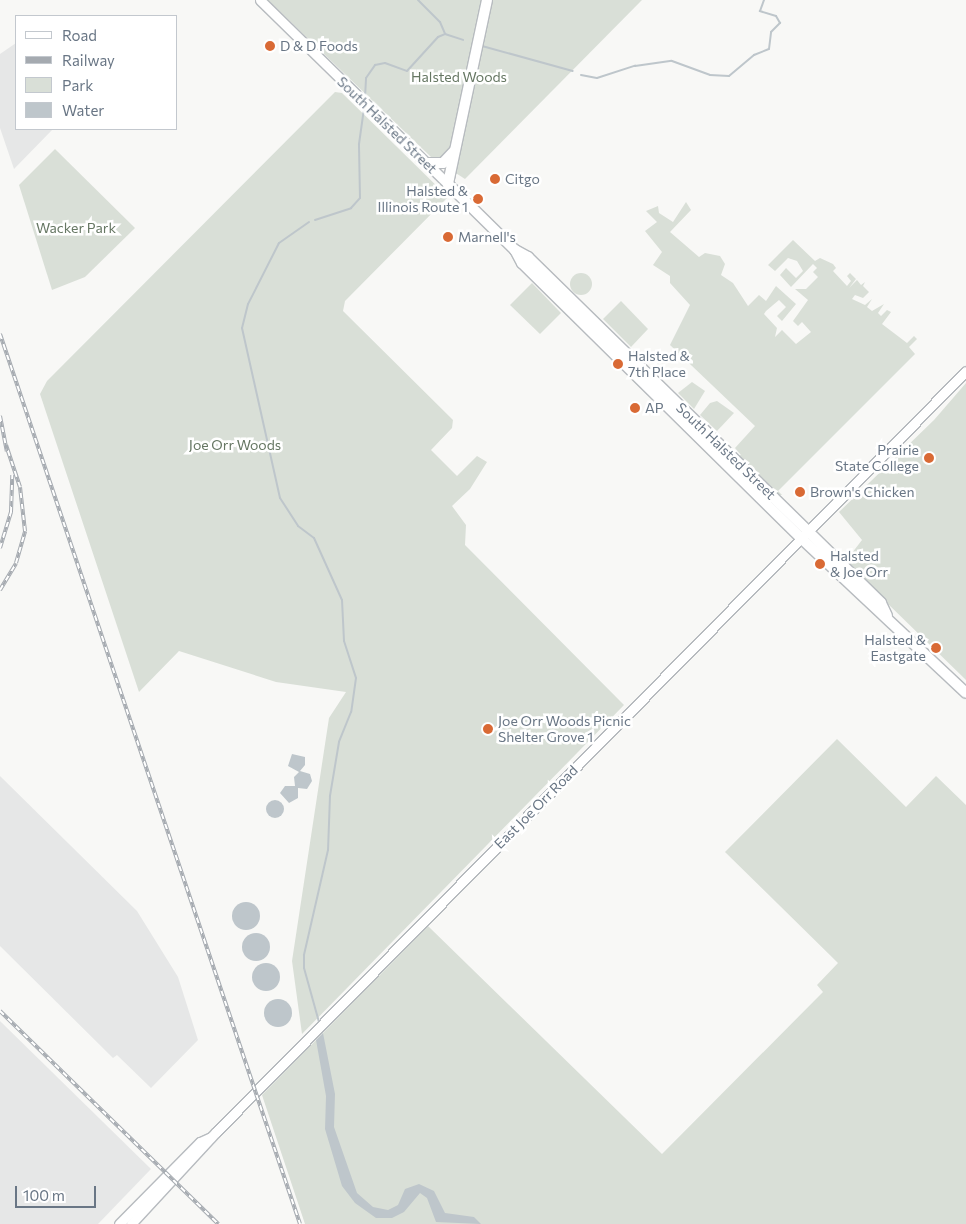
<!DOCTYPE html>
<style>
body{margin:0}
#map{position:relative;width:966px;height:1224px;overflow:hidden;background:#f8f8f6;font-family:Commissioner,sans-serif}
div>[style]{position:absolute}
.built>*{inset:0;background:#e6e7e7}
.green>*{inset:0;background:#d9dfd7}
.round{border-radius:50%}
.water>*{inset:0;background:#bec6cb}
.stream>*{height:2px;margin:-1px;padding:0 1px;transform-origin:1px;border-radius:1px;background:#bec6cb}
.roads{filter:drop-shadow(1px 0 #b7bbbf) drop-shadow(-1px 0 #b7bbbf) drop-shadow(0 1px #b7bbbf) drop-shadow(0 -1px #b7bbbf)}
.secondary>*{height:9px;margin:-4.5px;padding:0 4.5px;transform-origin:4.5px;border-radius:4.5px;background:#fff}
.primary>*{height:10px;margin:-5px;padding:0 5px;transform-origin:5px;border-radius:5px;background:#fff}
.rail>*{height:4px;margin-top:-2px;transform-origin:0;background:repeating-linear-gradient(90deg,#fff 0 5.5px,#a5aab0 0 11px);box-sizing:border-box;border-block:1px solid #a5aab0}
.dots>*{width:14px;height:14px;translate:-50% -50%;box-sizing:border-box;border:2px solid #fff;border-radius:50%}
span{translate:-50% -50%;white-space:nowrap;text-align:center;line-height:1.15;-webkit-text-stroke:5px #fff;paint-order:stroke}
.poi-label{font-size:14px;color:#697685}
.left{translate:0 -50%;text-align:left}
.right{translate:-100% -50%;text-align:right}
.park-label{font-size:14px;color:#667763}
.street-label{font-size:14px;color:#697685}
.legend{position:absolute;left:15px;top:15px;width:162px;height:115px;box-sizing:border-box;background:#fff;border:1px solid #c3c8ce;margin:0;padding:6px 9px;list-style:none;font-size:15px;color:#697685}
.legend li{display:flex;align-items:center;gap:10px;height:25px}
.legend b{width:25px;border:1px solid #c3c8ce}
.scale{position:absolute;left:15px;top:1186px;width:81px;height:22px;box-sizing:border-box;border:2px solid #697685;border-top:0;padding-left:6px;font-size:15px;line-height:18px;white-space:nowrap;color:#697685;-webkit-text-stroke:4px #fff;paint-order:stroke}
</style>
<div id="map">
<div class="built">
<i style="clip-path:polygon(16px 43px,16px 129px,53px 129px,14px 169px,0 128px,0 54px)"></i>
<i style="clip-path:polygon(0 776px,137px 911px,178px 977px,198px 1040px,151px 1088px,117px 1055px,113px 1058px,0 946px)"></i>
<i style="clip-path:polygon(0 1021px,151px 1169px,98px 1224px,0 1224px)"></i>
</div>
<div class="green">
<i style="clip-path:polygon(268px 0,642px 0,465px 179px,431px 157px)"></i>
<i style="clip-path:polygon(335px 92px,342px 93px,448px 197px,345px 301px,343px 311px,453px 420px,452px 428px,431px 450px,457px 476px,477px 456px,487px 462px,470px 489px,452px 506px,466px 525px,465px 545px,624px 705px,302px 1034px,292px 961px,329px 718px,346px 692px,276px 682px,179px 651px,139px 692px,40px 394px,47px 381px)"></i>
<i style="clip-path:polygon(55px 149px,135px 228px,85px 277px,52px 290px,19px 185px)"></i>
<i style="clip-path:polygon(686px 202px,691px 210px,670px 232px,699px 257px,705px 253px,720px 256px,725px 264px,721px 275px,733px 283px,748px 306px,759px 295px,766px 301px,776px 286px,796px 304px,782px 321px,777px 316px,786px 307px,779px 300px,766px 311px,764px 314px,777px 328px,775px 337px,782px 330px,796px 344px,811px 332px,802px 322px,798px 326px,793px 321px,808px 300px,795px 289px,806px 289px,818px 277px,813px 272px,817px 268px,813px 264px,791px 287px,780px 275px,786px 268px,796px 278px,803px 271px,797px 261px,788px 258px,775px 271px,768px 265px,793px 240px,815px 261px,820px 258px,833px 264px,836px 268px,833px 271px,847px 286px,851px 281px,847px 276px,850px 273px,856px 279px,849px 288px,857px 280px,861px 285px,865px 282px,863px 286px,869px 292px,863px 298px,855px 295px,852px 299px,865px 305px,872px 299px,867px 307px,872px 311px,884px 304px,878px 313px,881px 316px,887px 310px,891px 312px,882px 324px,907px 343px,914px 336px,917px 339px,909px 347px,915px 354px,778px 491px,782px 495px,777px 495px,737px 456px,741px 455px,735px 448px,755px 426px,670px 345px,690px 305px,670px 283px,670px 276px,653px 265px,662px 252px,645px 231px,657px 222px,646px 211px,658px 206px,659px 213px,673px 222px)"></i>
<i class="round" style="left:570px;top:273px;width:22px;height:22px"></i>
<i style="clip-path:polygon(532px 283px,561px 313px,540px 334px,510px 305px)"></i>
<i style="clip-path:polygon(621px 301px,648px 329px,631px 347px,603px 319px)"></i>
<i style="clip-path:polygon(692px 382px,705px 391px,694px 409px,678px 393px)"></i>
<i style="clip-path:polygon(966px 383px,966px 680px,845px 562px,862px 540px,839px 512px,934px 420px)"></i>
<i style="clip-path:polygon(717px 401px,734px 413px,717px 431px,700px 415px,710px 403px)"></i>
<i style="clip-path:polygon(837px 739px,906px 807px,936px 776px,966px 805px,966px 1224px,305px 1224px,262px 1095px,428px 926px,662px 1154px,823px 992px,817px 985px,838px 963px,725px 852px)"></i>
</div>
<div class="water">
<i style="clip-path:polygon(292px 754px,305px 757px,305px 765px,300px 771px,310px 774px,312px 781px,307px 789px,298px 788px,298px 798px,289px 803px,280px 793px,285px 786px,295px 786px,294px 777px,299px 772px,288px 766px)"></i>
<i class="round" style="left:266px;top:800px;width:18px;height:18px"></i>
<i class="round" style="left:232px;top:902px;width:28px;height:28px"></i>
<i class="round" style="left:242px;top:933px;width:28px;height:28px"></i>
<i class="round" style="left:252px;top:963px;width:28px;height:28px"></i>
<i class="round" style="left:264px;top:999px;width:28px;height:28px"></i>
<i style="clip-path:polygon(323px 1033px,335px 1094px,334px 1127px,357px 1193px,373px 1207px,388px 1210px,398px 1205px,405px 1189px,419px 1184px,434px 1191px,445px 1213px,474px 1217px,481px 1224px,436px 1222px,427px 1198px,420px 1193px,404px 1212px,392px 1218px,376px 1218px,355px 1203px,342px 1186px,325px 1129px,326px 1096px,316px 1040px)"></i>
</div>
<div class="stream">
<i style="left:418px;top:0;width:31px;rotate:45deg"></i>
<i style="left:440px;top:22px;width:13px;rotate:67deg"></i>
<i style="left:482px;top:46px;width:94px;rotate:15.4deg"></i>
<i style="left:581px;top:75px;width:16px;rotate:11deg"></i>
<i style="left:597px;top:78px;width:40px;rotate:-18deg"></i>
<i style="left:635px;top:66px;width:37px;rotate:-8deg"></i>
<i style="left:672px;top:61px;width:40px;rotate:20.2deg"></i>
<i style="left:710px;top:75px;width:19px;rotate:3deg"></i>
<i style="left:729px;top:76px;width:33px;rotate:-40deg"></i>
<i style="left:754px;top:55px;width:16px;rotate:-22deg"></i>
<i style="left:769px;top:49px;width:17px;rotate:-83deg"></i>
<i style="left:771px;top:32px;width:13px;rotate:-45deg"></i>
<i style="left:780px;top:23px;width:8px;rotate:-120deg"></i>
<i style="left:776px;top:16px;width:17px;rotate:-163deg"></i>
<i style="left:760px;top:11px;width:12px;rotate:-70deg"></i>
<i style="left:365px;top:98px;width:20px;rotate:-87deg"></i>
<i style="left:366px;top:78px;width:16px;rotate:-55deg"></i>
<i style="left:375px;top:65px;width:10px;rotate:-11deg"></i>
<i style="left:385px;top:63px;width:23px;rotate:20deg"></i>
<i style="left:407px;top:71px;width:46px;rotate:-47.6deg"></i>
<i style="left:438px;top:37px;width:8px;rotate:-23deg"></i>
<i style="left:445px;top:34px;width:19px;rotate:18deg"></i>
<i style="left:315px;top:220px;width:38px;rotate:-18deg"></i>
<i style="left:351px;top:208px;width:13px;rotate:-48deg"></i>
<i style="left:360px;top:198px;width:54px;rotate:-91.1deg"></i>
<i style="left:359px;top:144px;width:36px;rotate:-82deg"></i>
<i style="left:309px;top:222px;width:37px;rotate:145deg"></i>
<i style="left:279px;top:243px;width:68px;rotate:116.9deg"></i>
<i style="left:248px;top:304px;width:25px;rotate:104deg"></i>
<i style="left:242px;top:328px;width:174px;rotate:77.4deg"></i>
<i style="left:280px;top:498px;width:33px;rotate:57deg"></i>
<i style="left:298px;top:526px;width:20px;rotate:37deg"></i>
<i style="left:314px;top:538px;width:68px;rotate:65.7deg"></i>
<i style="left:342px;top:600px;width:41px;rotate:87.2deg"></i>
<i style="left:344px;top:641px;width:39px;rotate:72deg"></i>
<i style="left:356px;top:678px;width:34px;rotate:98deg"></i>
<i style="left:351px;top:712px;width:32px;rotate:112deg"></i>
<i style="left:339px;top:742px;width:55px;rotate:99.5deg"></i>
<i style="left:330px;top:796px;width:54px;rotate:92.1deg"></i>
<i style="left:328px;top:850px;width:108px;rotate:102.9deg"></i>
<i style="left:304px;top:955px;width:13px;rotate:90deg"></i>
<i style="left:304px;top:968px;width:56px;rotate:74.5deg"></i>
</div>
<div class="roads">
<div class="secondary">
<i style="left:260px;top:0;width:263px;rotate:44.4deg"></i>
<i style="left:119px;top:1224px;width:115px;rotate:-45.4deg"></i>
<i style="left:200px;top:1142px;width:12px;rotate:-24deg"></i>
<i style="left:131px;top:1224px;width:125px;rotate:-47.3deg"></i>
<i style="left:216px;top:1132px;width:1068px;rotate:-45.42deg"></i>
</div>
<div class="primary">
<i style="left:487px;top:0;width:188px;rotate:102deg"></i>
<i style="left:448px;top:184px;width:94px;rotate:44.6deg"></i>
<i style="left:515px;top:250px;width:15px;rotate:28deg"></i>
<i style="left:528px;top:257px;width:494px;rotate:44.4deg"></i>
<i style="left:881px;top:603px;width:14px;rotate:65deg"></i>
<i style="left:427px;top:163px;width:16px"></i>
<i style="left:443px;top:163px;width:16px;rotate:-47deg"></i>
<i style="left:515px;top:250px;width:15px;rotate:62deg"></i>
<i style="left:522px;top:263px;width:392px;rotate:44.6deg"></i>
<i style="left:801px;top:538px;width:226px;rotate:43.2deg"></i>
</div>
</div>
<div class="rail">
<i style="left:0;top:334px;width:939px;rotate:71.37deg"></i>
<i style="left:0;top:416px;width:36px;rotate:79deg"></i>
<i style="left:0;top:548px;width:38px;rotate:-73deg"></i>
<i style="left:11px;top:512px;width:37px;rotate:-88deg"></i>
<i style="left:0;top:590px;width:31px;rotate:-59deg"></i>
<i style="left:16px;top:563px;width:33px;rotate:-74deg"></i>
<i style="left:25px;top:531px;width:44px;rotate:-96.5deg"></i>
<i style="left:20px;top:487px;width:44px;rotate:-108.4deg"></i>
<i style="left:0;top:1011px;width:305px;rotate:44.3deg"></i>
</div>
<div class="dots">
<i style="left:270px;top:46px;background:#d96a35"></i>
<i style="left:495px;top:179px;background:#d96a35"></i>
<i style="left:478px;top:199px;background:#d96a35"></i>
<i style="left:448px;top:237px;background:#d96a35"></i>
<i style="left:618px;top:364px;background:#d96a35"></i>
<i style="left:635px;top:408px;background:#d96a35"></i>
<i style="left:929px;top:458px;background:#d96a35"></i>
<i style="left:800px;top:492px;background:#d96a35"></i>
<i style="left:820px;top:564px;background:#d96a35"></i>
<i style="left:936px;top:648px;background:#d96a35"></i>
<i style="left:488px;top:729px;background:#d96a35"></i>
</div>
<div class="poi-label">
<span class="left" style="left:280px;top:46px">D &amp; D Foods</span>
<span class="left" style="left:505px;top:179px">Citgo</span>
<span class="right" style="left:468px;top:199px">Halsted &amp;<br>Illinois Route 1</span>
<span class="left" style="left:458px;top:237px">Marnell's</span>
<span class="left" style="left:628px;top:364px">Halsted &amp;<br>7th Place</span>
<span class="left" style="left:645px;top:408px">AP</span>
<span class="right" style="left:919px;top:458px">Prairie<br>State College</span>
<span class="left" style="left:810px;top:492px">Brown's Chicken</span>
<span class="left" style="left:830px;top:564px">Halsted<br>&amp; Joe Orr</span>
<span class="right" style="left:926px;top:648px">Halsted &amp;<br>Eastgate</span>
<span class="left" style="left:498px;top:729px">Joe Orr Woods Picnic<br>Shelter Grove 1</span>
</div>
<div class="park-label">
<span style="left:459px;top:77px">Halsted Woods</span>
<span style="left:76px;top:228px">Wacker Park</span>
<span style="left:235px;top:445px">Joe Orr Woods</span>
</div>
<div class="street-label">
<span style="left:387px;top:125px;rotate:44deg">South Halsted Street</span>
<span style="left:726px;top:451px;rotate:44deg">South Halsted Street</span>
<span style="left:536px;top:807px;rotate:-45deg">East Joe Orr Road</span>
</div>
<ul class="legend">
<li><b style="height:6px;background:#fff"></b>Road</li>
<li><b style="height:6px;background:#a5aab0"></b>Railway</li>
<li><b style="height:14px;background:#d9dfd7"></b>Park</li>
<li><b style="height:14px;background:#bec6cb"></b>Water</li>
</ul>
<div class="scale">100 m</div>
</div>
